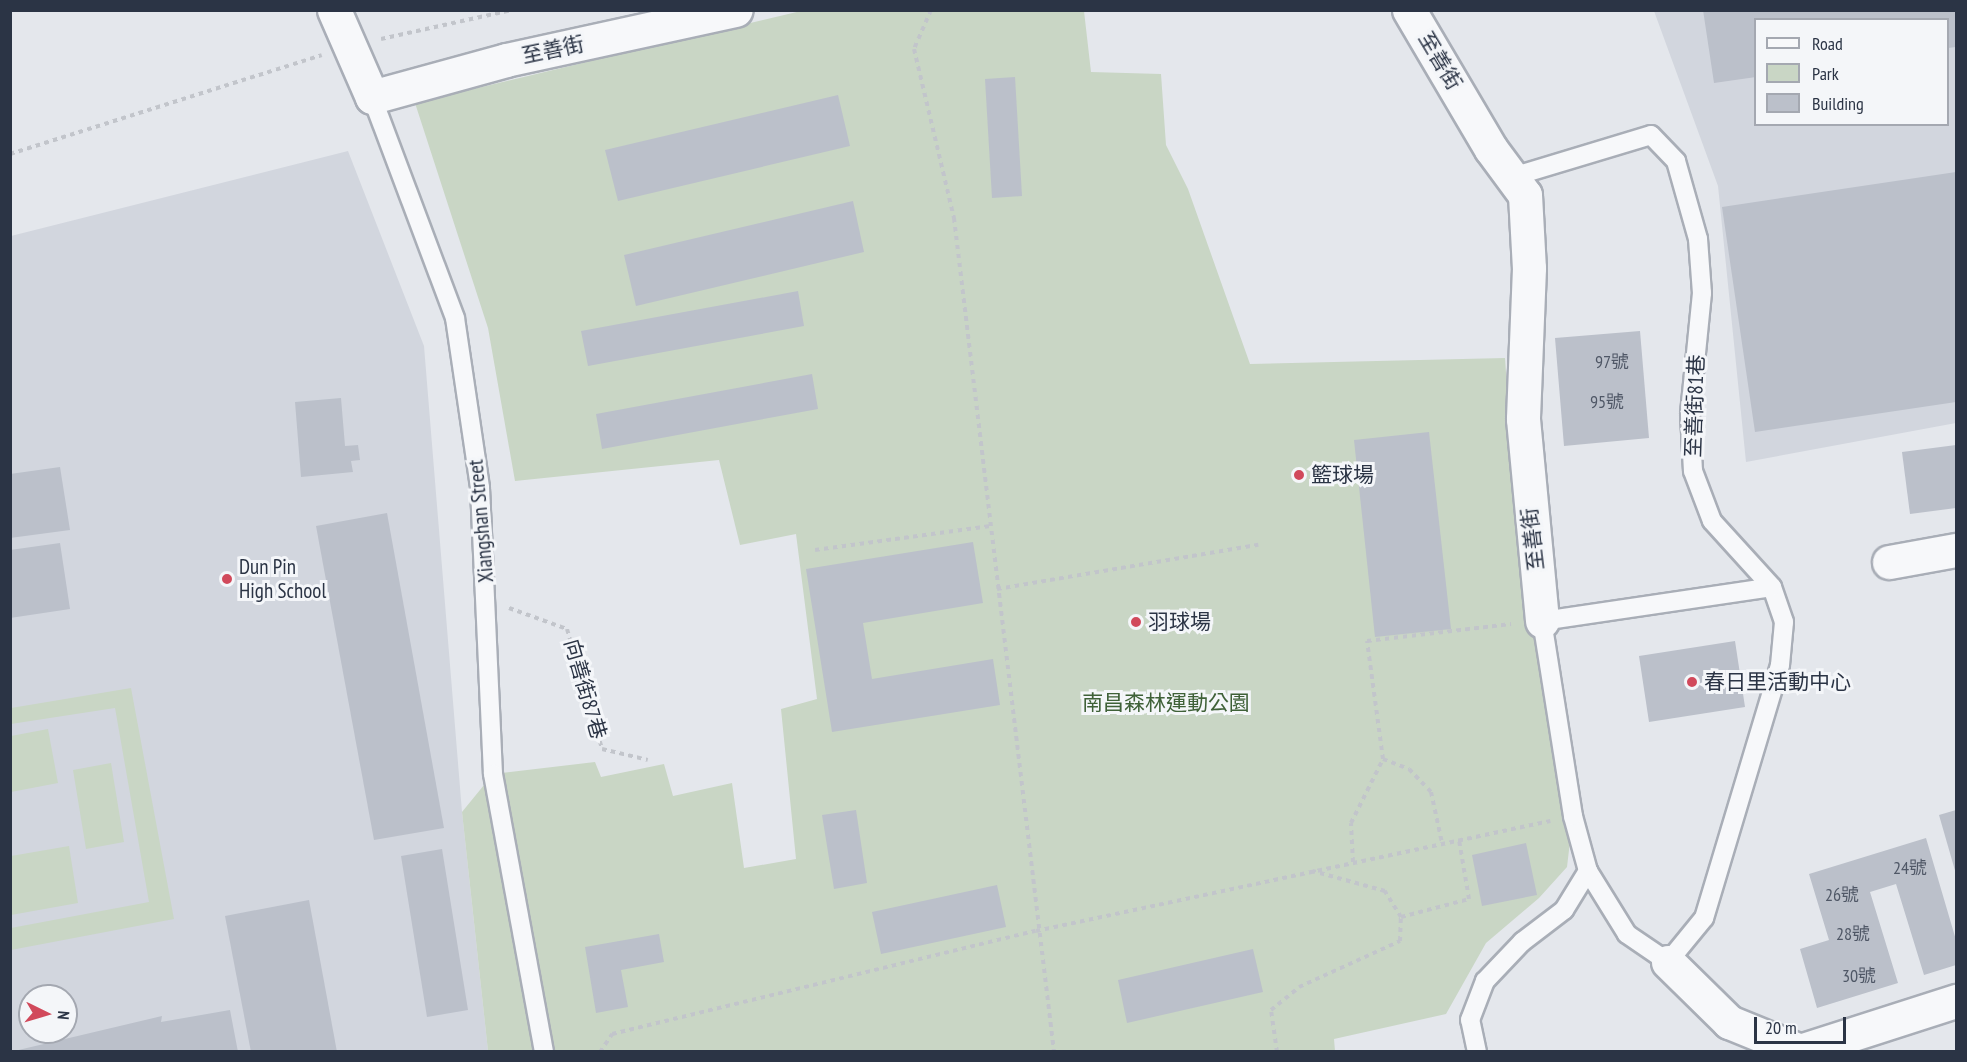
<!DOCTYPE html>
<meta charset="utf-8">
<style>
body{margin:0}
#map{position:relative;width:1967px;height:1062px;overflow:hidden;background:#e4e7ec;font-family:"PT Sans Narrow","Noto Sans TC",sans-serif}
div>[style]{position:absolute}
.built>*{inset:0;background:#d2d6de}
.green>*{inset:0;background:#c9d6c5}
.building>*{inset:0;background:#bbc0ca}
.path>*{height:4px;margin-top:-2px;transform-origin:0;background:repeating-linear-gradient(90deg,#c2c5cb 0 4.5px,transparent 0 9px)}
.roads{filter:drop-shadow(2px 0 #a9aeb7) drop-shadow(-2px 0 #a9aeb7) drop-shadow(0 2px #a9aeb7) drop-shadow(0 -2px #a9aeb7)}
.lane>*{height:18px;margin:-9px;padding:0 9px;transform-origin:9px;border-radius:9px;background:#f7f8fa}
.street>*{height:33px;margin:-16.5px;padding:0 16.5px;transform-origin:16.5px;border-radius:16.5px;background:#f7f8fa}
.dots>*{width:16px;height:16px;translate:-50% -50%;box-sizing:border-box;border:3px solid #f4f6f9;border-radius:50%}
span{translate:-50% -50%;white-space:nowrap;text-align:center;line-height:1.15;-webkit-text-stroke:6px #f4f6f9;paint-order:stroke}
.number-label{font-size:18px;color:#4f5766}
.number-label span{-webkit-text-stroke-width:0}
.street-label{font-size:21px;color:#2b3445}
.poi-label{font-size:21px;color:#2b3445}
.left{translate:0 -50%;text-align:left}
.park-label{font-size:21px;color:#3f6138}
.frame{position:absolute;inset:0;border:12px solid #2b3445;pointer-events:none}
.legend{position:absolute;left:1754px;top:18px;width:195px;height:108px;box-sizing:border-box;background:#f4f6f9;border:2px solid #a4a8b1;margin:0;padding:8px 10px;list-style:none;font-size:18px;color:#2b3445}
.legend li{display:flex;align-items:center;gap:12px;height:30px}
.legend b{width:30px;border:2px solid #a4a8b1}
.north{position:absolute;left:18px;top:984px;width:60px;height:60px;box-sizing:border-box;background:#f4f6f9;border:2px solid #a4a8b1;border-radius:50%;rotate:95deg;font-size:16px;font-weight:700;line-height:24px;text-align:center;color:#2b3445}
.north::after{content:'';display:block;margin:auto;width:21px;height:27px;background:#d1495b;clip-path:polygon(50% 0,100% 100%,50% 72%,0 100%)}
.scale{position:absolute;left:1754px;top:1017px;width:92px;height:27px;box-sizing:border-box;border:3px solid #2b3445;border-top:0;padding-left:8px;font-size:18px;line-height:21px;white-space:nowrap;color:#2b3445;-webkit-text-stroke:4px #f4f6f9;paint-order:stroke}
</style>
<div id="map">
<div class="built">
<i style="clip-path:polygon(evenodd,1654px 11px,1956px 11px,1956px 423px,1746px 462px,1718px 186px,1654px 11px,1756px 20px,1948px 20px,1948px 124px,1756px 124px,1756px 20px)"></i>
<i style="clip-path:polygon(evenodd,348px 151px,424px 346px,462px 812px,488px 1051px,11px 1052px,11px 236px,348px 151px,30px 996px,66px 996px,66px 1032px,30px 1032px,30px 996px)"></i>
</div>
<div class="green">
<i style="clip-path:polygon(801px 11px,1084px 11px,1091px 72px,1161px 74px,1166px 145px,1188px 189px,1250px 364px,1505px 358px,1517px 533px,1573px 816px,1567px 867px,1539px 898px,1486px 943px,1446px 1014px,1334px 1039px,1335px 1051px,488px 1051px,462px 812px,493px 774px,595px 762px,601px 777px,664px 764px,673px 796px,732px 783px,744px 868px,796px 859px,781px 709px,817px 699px,796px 534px,740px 545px,719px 460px,515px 481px,488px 328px,415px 103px)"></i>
<i style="clip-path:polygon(131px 688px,174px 919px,11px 950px,11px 928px,149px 902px,115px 708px,11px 724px,11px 708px)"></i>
<i style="clip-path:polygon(48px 729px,58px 783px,11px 792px,11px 736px)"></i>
<i style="clip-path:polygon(111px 763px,124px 842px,86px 849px,73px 770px)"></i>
<i style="clip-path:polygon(69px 846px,78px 903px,11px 915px,11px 856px)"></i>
</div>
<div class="building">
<i style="clip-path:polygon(1703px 10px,1956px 10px,1956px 47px,1948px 48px,1948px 20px,1756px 20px,1756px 77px,1714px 83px)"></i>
<i style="clip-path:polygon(1015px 77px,1022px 196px,992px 198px,985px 79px)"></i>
<i style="clip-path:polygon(838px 95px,850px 146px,618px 201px,605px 150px)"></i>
<i style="clip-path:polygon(1956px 172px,1956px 402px,1755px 432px,1722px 207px)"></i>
<i style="clip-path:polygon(853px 201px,864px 252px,636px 306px,624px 255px)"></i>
<i style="clip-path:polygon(798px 291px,804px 326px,588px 366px,581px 331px)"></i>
<i style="clip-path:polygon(1640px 331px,1649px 438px,1564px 446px,1555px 338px)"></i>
<i style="clip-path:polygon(812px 374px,818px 409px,602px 449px,596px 414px)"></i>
<i style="clip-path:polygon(341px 398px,345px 446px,358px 445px,360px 460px,351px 461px,353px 472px,301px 477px,295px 402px)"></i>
<i style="clip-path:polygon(1429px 432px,1451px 629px,1375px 637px,1354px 440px)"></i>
<i style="clip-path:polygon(1956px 445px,1956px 508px,1910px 514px,1902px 452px)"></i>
<i style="clip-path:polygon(60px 467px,70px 530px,10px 538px,10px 474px)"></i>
<i style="clip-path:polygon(387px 513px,444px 828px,374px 840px,316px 526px)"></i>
<i style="clip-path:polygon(973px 542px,983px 603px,863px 623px,872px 679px,993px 659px,1000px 705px,832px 732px,806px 569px)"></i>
<i style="clip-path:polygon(60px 543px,70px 609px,10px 618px,10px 550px)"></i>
<i style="clip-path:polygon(1735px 641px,1745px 707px,1649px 722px,1639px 656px)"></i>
<i style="clip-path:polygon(856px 810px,867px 883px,834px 889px,822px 815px)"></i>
<i style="clip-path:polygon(1956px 810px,1956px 874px,1939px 815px)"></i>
<i style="clip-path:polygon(1926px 838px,1956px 940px,1956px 965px,1924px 975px,1896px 884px,1870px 892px,1898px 983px,1817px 1008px,1800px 949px,1829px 940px,1809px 874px)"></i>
<i style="clip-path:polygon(1526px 843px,1537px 895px,1482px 906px,1472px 855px)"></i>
<i style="clip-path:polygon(442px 849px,468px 1010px,427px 1017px,401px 856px)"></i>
<i style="clip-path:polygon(997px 885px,1006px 927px,881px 954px,872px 912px)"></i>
<i style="clip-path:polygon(309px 900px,337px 1052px,251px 1052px,225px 916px)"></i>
<i style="clip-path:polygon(659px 934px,664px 962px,621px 970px,628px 1007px,596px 1013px,585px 947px)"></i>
<i style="clip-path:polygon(1253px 949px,1263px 992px,1127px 1023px,1118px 980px)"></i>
<i style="clip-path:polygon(230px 1010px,238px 1052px,10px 1052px,162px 1016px,161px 1022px)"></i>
</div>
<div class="path">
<i style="left:931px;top:10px;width:43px;rotate:113.6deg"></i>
<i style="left:914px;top:49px;width:174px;rotate:76.7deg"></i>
<i style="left:954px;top:218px;width:840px;rotate:83.16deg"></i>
<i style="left:381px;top:39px;width:134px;rotate:-12.5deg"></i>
<i style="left:10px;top:154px;width:327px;rotate:-17.6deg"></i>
<i style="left:815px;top:550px;width:177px;rotate:-7.8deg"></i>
<i style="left:997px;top:589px;width:265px;rotate:-9.6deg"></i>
<i style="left:509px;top:608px;width:62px;rotate:19.9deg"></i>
<i style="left:567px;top:629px;width:125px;rotate:73.7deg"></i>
<i style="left:602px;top:749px;width:47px;rotate:13.4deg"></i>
<i style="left:1383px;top:759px;width:28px;rotate:21deg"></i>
<i style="left:1409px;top:769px;width:32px;rotate:46deg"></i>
<i style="left:1431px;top:792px;width:52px;rotate:77.8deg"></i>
<i style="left:1353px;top:862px;width:39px;rotate:-93deg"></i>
<i style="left:1351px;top:823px;width:72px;rotate:-63.4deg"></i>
<i style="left:1383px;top:759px;width:119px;rotate:-97.7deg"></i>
<i style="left:1367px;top:641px;width:145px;rotate:-6.7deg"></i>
<i style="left:1401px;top:917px;width:70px;rotate:-14.8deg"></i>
<i style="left:1469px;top:899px;width:60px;rotate:-99.6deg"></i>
<i style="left:600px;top:1052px;width:22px;rotate:-56deg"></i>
<i style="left:612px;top:1034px;width:436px;rotate:-13.7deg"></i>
<i style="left:1036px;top:931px;width:526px;rotate:-12.08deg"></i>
<i style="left:1277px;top:1052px;width:42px;rotate:-98.1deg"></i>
<i style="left:1271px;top:1010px;width:36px;rotate:-39deg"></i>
<i style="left:1299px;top:987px;width:111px;rotate:-24.5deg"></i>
<i style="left:1400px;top:941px;width:24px;rotate:-88deg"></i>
<i style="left:1401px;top:917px;width:31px;rotate:-122deg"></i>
<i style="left:1385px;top:891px;width:75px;rotate:-164.5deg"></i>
</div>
<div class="roads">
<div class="lane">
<i style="left:372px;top:97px;width:236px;rotate:69.4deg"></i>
<i style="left:455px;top:318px;width:172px;rotate:81.6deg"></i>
<i style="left:480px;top:488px;width:286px;rotate:87.4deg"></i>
<i style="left:493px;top:774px;width:283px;rotate:79.6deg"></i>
<i style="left:1512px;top:177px;width:145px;rotate:-16.8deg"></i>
<i style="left:1651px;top:135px;width:36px;rotate:46deg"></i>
<i style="left:1676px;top:161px;width:81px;rotate:74.2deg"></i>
<i style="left:1698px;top:239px;width:54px;rotate:85.8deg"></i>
<i style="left:1702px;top:293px;width:122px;rotate:95.7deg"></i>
<i style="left:1690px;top:414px;width:57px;rotate:87deg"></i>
<i style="left:1693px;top:471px;width:53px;rotate:69.2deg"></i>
<i style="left:1712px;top:521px;width:89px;rotate:47.7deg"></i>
<i style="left:1772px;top:587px;width:37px;rotate:71deg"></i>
<i style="left:1784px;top:622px;width:43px;rotate:95.3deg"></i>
<i style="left:1780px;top:665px;width:264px;rotate:106.7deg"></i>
<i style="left:1704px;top:918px;width:57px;rotate:129.3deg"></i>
<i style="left:1668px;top:962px;width:50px;rotate:-145.7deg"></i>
<i style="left:1627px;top:934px;width:74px;rotate:-121.8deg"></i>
<i style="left:1477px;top:1052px;width:33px;rotate:-102deg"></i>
<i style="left:1470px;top:1020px;width:42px;rotate:-69deg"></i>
<i style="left:1485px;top:981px;width:54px;rotate:-46.5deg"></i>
<i style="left:1522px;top:942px;width:53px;rotate:-37.3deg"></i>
<i style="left:1564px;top:910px;width:46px;rotate:-58.4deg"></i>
<i style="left:1588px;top:871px;width:57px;rotate:-105.3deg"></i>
<i style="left:1573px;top:816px;width:197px;rotate:-99deg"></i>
<i style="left:1542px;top:621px;width:232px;rotate:-8.4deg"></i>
</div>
<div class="street">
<i style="left:334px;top:10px;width:95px;rotate:66.4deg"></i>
<i style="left:372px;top:97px;width:139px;rotate:-15.4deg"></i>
<i style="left:506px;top:60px;width:235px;rotate:-12.3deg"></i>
<i style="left:1409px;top:10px;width:161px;rotate:59.5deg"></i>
<i style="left:1491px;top:149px;width:57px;rotate:53.5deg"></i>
<i style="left:1525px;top:195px;width:73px;rotate:86.9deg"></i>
<i style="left:1529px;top:268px;width:151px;rotate:92.3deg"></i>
<i style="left:1523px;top:419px;width:203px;rotate:84.6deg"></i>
<i style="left:1889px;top:562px;width:68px;rotate:-10.2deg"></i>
<i style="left:1668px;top:962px;width:86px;rotate:44.5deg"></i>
<i style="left:1729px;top:1022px;width:77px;rotate:22.2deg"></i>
<i style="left:1800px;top:1051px;width:164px;rotate:-17.8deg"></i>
</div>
</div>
<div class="dots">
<i style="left:1299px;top:475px;background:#d1495b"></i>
<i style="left:227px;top:579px;background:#d1495b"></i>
<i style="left:1136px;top:622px;background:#d1495b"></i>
<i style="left:1692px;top:682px;background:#d1495b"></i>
</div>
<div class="number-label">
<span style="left:1612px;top:362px">97號</span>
<span style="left:1607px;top:402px">95號</span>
<span style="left:1910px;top:868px">24號</span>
<span style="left:1842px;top:895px">26號</span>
<span style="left:1853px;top:934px">28號</span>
<span style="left:1859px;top:976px">30號</span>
</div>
<div class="street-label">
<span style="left:553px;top:50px;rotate:-12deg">至善街</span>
<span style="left:1440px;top:61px;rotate:59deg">至善街</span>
<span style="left:1695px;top:406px;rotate:-88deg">至善街81巷</span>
<span style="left:481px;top:521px;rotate:-95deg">Xiangshan Street</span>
<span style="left:1533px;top:539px;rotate:-97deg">至善街</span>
<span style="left:585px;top:689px;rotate:74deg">向善街87巷</span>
</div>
<div class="poi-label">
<span class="left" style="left:1311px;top:475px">籃球場</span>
<span class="left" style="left:239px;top:579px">Dun Pin<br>High School</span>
<span class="left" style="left:1148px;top:622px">羽球場</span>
<span class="left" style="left:1704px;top:682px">春日里活動中心</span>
</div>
<div class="park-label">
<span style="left:1166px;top:703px">南昌森林運動公園</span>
</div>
<div class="frame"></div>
<ul class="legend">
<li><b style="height:8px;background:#f7f8fa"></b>Road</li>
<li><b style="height:16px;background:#c9d6c5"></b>Park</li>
<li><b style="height:16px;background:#bbc0ca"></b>Building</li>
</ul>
<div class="north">N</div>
<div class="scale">20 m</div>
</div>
